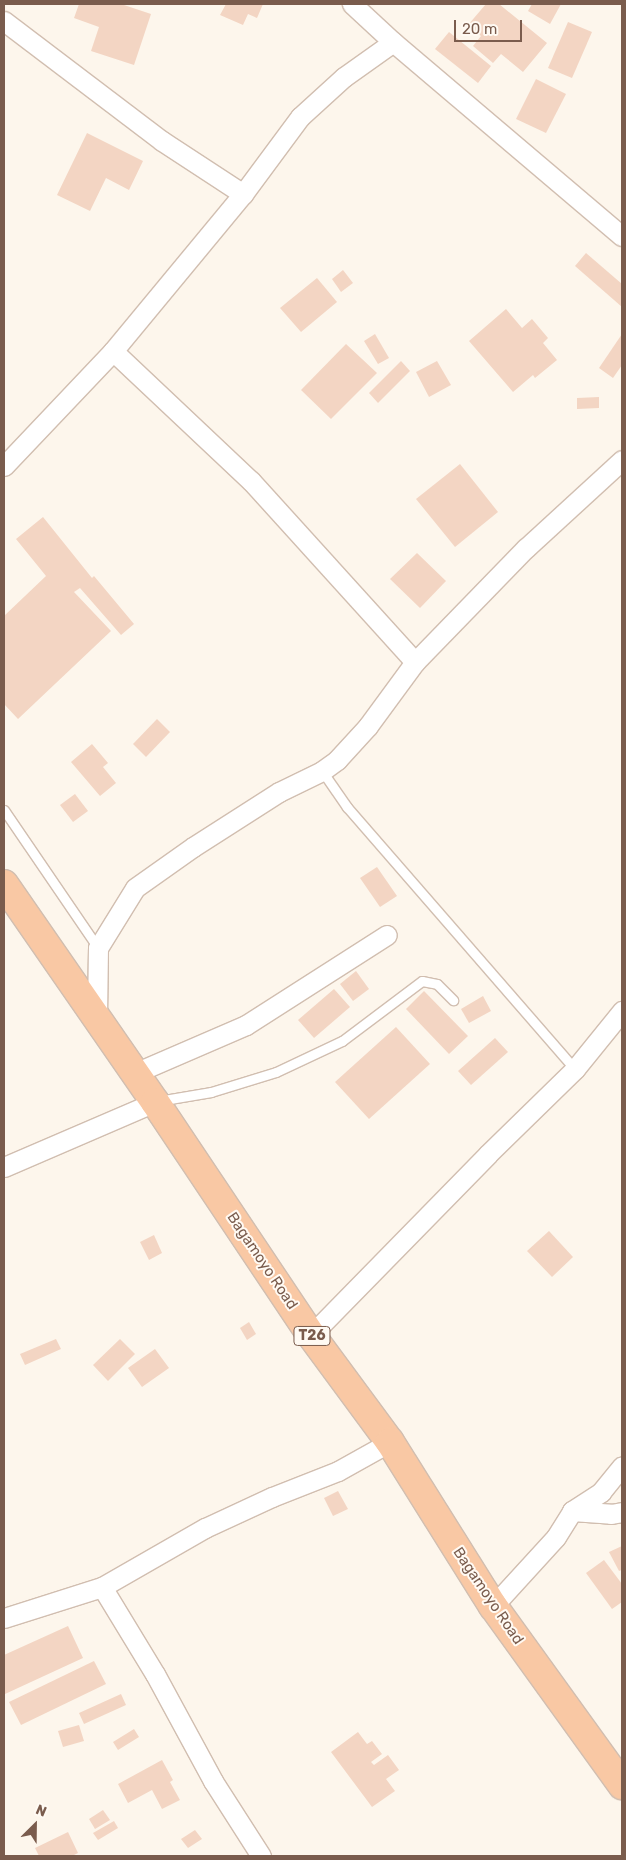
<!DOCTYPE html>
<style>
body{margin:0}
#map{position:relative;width:626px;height:1860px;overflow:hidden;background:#fdf6ec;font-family:Rubik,sans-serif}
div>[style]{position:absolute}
.building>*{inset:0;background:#f3d5c3}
.roads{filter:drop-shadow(1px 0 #d1beb0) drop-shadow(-1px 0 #d1beb0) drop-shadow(0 1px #d1beb0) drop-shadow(0 -1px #d1beb0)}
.service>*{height:9px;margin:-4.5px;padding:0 4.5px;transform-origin:4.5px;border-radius:4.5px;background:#fff}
.minor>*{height:19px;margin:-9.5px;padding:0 9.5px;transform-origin:9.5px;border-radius:9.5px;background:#fff}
.trunk>*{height:28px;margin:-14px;padding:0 14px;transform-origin:14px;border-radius:14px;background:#f9c8a4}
span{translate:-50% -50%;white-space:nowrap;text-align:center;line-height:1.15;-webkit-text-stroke:4px #fffaf3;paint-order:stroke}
.shield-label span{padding:1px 4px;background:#fffaf3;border:1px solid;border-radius:4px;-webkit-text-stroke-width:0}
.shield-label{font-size:14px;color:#7a5c4d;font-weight:700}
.street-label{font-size:15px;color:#7a5c4d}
.frame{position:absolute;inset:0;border:5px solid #7a5c4d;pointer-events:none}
.north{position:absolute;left:10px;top:1800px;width:50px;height:50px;-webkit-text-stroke:4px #fffaf3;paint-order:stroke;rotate:23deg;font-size:14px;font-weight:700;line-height:20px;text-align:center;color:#7a5c4d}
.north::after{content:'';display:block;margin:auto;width:18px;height:22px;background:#7a5c4d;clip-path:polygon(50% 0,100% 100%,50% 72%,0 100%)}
.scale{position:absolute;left:454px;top:20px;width:68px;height:22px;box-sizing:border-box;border:2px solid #7a5c4d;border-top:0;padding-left:6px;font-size:15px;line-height:18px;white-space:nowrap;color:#7a5c4d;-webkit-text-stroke:4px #fffaf3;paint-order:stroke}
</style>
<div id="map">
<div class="building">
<i style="clip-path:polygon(79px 4px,121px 4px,151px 14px,134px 65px,91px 51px,99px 27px,74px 18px)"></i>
<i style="clip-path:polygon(226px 4px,263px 4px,257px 18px,248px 14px,243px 25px,220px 15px)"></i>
<i style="clip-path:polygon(486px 4px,499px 4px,547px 43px,523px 72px,501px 54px,493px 63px,473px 46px,481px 36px,468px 25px)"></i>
<i style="clip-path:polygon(532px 4px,561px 4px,550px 24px,528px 11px)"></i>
<i style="clip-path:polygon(568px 22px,592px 32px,572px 78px,548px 68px)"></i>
<i style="clip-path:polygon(449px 32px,491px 66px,478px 83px,435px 49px)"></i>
<i style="clip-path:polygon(536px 79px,566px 94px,546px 133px,516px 119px)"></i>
<i style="clip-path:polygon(87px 133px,143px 161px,129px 190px,106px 178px,90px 211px,57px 195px)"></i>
<i style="clip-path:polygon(586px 253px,622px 284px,622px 307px,575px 266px)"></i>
<i style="clip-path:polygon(343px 270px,353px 283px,341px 292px,332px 279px)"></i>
<i style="clip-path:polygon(317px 278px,337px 302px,301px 332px,280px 308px)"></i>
<i style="clip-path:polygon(506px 309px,522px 328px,532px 319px,548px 338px,543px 343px,557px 360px,535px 378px,533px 375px,513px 392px,469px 341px)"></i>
<i style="clip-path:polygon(375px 334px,389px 358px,378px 364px,364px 341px)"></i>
<i style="clip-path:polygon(622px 334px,622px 365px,613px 378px,599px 368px)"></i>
<i style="clip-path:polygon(346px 344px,377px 373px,331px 419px,301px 390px)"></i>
<i style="clip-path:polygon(401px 361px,410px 371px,378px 403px,369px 393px)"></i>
<i style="clip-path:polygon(437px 361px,451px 385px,429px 397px,416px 372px)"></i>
<i style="clip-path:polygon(599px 397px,599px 408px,577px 409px,577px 398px)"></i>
<i style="clip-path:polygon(460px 464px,498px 512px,455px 547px,416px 499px)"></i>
<i style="clip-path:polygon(43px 517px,92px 578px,94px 576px,134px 624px,121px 635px,80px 588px,74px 592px,111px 631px,18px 719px,4px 704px,4px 616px,46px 576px,16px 539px)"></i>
<i style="clip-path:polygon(417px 553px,446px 581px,420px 608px,390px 579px)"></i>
<i style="clip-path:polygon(157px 719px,170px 732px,146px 757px,133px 744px)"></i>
<i style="clip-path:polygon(92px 744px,108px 763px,103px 767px,116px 783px,100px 796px,71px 762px)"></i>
<i style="clip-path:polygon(75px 794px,88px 811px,73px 822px,60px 805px)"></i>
<i style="clip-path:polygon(377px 867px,397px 896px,380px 907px,360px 878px)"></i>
<i style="clip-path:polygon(356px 971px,369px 989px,353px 1001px,340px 984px)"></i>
<i style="clip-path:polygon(334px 989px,350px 1007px,314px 1038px,298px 1020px)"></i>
<i style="clip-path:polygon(424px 991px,468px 1036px,449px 1054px,406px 1009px)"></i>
<i style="clip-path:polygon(483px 996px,491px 1011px,469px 1023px,461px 1009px)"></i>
<i style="clip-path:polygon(396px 1027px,430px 1064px,369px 1119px,335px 1082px)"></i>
<i style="clip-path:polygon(495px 1038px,508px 1052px,471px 1085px,458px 1071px)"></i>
<i style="clip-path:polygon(549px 1231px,573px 1257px,552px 1277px,527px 1251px)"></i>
<i style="clip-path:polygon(154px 1235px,162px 1253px,149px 1260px,140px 1242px)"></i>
<i style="clip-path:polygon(249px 1322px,256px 1334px,247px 1340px,240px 1328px)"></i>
<i style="clip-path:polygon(56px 1339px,61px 1349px,25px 1365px,20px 1354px)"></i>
<i style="clip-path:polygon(120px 1339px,135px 1354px,108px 1381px,93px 1365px)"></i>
<i style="clip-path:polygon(155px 1349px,169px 1368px,142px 1387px,128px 1368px)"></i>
<i style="clip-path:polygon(338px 1491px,348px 1509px,333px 1516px,324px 1498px)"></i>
<i style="clip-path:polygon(622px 1546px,622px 1570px,619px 1571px,609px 1552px)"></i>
<i style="clip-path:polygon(604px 1560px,622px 1584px,622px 1602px,612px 1609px,586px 1573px)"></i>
<i style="clip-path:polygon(68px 1626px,83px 1658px,5px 1694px,4px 1655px)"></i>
<i style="clip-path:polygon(94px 1661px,106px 1684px,21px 1725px,9px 1702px)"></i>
<i style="clip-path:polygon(121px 1694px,126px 1705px,84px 1724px,79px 1713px)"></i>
<i style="clip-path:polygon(79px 1725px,84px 1741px,63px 1747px,58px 1731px)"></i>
<i style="clip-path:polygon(134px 1729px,139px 1737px,118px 1750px,113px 1742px)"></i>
<i style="clip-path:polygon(358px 1732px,367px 1744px,372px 1741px,382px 1754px,371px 1762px,374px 1765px,388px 1755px,399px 1770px,386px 1779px,395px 1791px,372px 1807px,331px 1752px)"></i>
<i style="clip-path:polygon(162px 1760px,173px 1780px,170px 1782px,180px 1800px,162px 1809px,152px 1790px,128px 1803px,118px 1784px)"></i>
<i style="clip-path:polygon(103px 1810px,110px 1820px,95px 1829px,89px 1819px)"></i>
<i style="clip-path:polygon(114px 1821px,118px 1828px,98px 1840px,93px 1833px)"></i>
<i style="clip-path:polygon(195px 1830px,202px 1839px,188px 1848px,181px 1839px)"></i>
<i style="clip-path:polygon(68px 1832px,78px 1853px,72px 1856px,39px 1856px,35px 1848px)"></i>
</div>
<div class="roads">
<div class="service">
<i style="left:322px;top:771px;width:44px;rotate:55.2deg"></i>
<i style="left:347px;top:807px;width:347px;rotate:49deg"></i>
<i style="left:4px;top:810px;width:167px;rotate:55.7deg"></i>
<i style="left:158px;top:1101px;width:54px;rotate:-9.6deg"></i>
<i style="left:211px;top:1092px;width:68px;rotate:-17.1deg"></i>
<i style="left:276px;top:1072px;width:73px;rotate:-25.2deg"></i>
<i style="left:342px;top:1041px;width:100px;rotate:-36.9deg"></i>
<i style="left:422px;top:981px;width:15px;rotate:11deg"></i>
<i style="left:437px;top:984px;width:23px;rotate:45deg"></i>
</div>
<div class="minor">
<i style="left:352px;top:4px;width:56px;rotate:42.8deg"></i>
<i style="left:393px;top:42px;width:300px;rotate:40.3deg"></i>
<i style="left:4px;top:21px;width:198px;rotate:37.2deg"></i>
<i style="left:162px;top:141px;width:97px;rotate:33.2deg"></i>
<i style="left:113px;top:351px;width:190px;rotate:43.3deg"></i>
<i style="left:251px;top:481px;width:244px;rotate:47.8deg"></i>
<i style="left:4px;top:466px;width:158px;rotate:-46.5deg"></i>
<i style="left:113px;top:351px;width:204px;rotate:-50.4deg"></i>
<i style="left:243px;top:194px;width:96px;rotate:-53.5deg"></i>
<i style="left:300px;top:117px;width:59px;rotate:-42.3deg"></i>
<i style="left:344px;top:77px;width:60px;rotate:-35.5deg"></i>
<i style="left:97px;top:1018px;width:70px;rotate:-89.2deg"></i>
<i style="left:98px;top:948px;width:70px;rotate:-58.3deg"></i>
<i style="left:135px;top:888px;width:71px;rotate:-35.3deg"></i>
<i style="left:193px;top:847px;width:102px;rotate:-32.6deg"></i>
<i style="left:279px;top:792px;width:48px;rotate:-26deg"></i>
<i style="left:322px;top:771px;width:19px;rotate:-36deg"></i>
<i style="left:337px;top:760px;width:46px;rotate:-47.6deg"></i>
<i style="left:368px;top:726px;width:79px;rotate:-53.7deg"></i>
<i style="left:415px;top:662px;width:159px;rotate:-45.8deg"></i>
<i style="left:526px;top:548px;width:130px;rotate:-42.5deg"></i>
<i style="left:135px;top:1073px;width:121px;rotate:-23.4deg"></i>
<i style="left:246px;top:1025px;width:167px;rotate:-32.6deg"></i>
<i style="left:4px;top:1167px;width:164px;rotate:-23.3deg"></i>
<i style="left:311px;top:1335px;width:253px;rotate:-45.6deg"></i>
<i style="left:488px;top:1154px;width:122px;rotate:-44.3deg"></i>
<i style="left:575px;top:1069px;width:75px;rotate:-51deg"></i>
<i style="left:572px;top:1511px;width:39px;rotate:4deg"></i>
<i style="left:611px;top:1514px;width:11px;rotate:-10deg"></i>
<i style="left:102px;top:1587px;width:102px;rotate:58.7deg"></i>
<i style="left:155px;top:1674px;width:122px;rotate:61.5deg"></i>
<i style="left:213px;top:1781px;width:89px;rotate:57.4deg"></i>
<i style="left:493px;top:1606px;width:93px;rotate:-47.6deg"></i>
<i style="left:556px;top:1537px;width:31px;rotate:-58deg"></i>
<i style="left:572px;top:1511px;width:35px;rotate:-33deg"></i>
<i style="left:601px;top:1492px;width:33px;rotate:-51deg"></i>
<i style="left:4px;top:1618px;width:103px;rotate:-17.6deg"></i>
<i style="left:102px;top:1587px;width:119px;rotate:-29.8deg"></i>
<i style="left:205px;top:1528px;width:74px;rotate:-24.8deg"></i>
<i style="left:272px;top:1497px;width:71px;rotate:-21.5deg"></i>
<i style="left:338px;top:1471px;width:60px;rotate:-29.1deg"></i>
</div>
<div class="trunk">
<i style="left:4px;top:884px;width:265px;rotate:55.3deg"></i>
<i style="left:155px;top:1102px;width:280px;rotate:56.2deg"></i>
<i style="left:311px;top:1335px;width:133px;rotate:53.6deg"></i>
<i style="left:390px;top:1442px;width:194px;rotate:57.9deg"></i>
<i style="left:493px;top:1606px;width:221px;rotate:54.2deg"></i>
</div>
</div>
<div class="shield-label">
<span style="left:312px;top:1336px">T26</span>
</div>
<div class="street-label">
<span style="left:262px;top:1261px;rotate:56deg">Bagamoyo Road</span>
<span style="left:488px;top:1596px;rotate:56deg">Bagamoyo Road</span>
</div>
<div class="frame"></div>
<div class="north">N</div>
<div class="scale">20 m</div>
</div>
